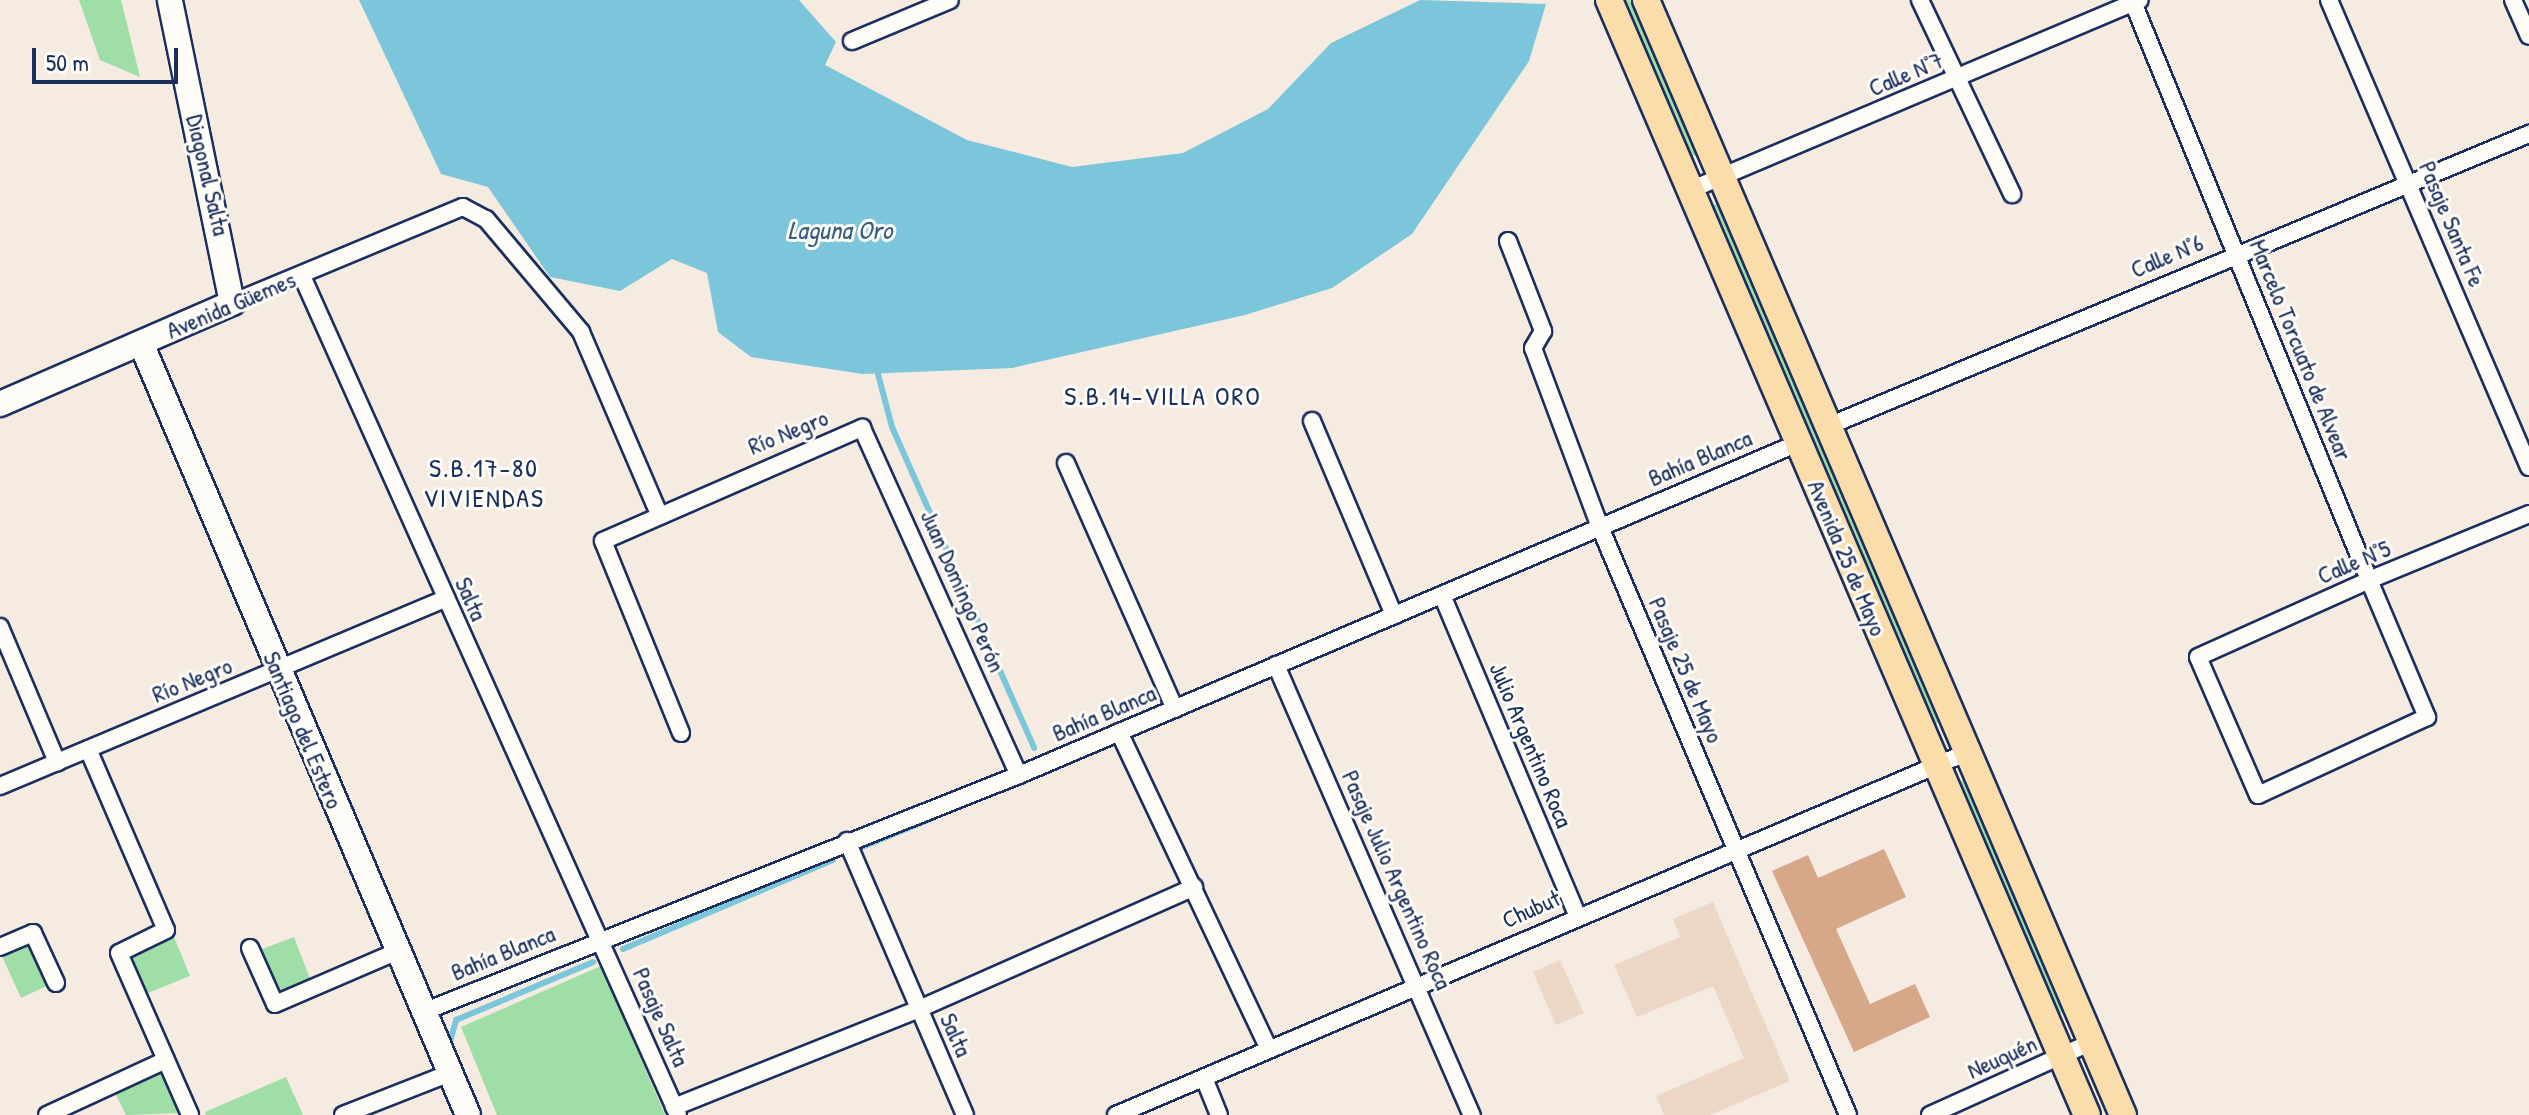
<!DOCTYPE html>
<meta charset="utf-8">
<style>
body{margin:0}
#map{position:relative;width:2529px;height:1115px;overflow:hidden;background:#f5ebe1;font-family:"Patrick Hand",sans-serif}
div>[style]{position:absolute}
.built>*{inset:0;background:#ecd7c7}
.green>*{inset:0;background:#9fdea6}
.water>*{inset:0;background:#7cc6dc}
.stream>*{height:6px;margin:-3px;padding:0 3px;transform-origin:3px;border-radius:3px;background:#7cc6dc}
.building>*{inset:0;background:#d7a789}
.roads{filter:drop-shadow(2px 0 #1b2f5e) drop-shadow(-2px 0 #1b2f5e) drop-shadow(0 2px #1b2f5e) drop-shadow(0 -2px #1b2f5e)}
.street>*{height:16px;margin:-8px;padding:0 8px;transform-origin:8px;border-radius:8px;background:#fdfcf7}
.secondary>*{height:24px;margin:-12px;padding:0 12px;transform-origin:12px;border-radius:12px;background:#fdfcf7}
.primary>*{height:26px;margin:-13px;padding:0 13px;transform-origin:13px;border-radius:13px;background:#faddab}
span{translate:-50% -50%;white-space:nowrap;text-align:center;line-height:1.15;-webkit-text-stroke:6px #fdfcf7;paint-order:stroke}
.street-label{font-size:24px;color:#1b2f5e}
.water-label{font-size:26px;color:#385c84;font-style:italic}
.neighbourhood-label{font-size:26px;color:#1b2f5e;letter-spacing:2px}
.scale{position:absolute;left:32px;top:48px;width:146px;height:36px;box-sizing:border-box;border:4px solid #1b2f5e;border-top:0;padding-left:10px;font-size:24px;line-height:28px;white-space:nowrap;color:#1b2f5e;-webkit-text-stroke:6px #fdfcf7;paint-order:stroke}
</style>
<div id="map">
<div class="built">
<i style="clip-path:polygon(1713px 902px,1790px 1081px,1710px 1115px,1664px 1115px,1656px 1096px,1744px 1058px,1713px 986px,1637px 1017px,1614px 965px,1680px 937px,1673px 919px)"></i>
<i style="clip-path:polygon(1560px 960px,1584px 1013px,1556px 1025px,1533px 972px)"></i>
</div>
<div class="green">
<i style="clip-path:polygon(79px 0,121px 0,140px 77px,100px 60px)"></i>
<i style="clip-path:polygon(1619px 0,1630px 0,1697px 155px,1687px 159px)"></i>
<i style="clip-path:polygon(1720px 202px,1942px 721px,1933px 725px,1710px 206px)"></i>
<i style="clip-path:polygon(1964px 780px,2065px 1011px,2056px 1015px,1954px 784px)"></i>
<i style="clip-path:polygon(174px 937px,190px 976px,143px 995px,127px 955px)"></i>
<i style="clip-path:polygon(294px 937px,312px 984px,278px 997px,260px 950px)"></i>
<i style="clip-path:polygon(35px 939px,55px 982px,21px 998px,1px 954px)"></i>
<i style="clip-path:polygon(601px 966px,665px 1115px,497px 1115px,461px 1027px)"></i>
<i style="clip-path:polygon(161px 1071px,182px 1113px,126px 1115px,115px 1093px)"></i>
<i style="clip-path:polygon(286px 1077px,303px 1115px,206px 1115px,205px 1112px)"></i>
</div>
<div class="water">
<i style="clip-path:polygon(359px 0,799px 0,836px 42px,825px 65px,967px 140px,1072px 167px,1183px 153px,1268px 109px,1331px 43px,1420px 0,1546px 4px,1529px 61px,1412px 234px,1332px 288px,1245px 315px,1012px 368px,863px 374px,751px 357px,718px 332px,707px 273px,672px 259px,620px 291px,550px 277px,488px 187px,441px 174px)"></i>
</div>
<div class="stream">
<i style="left:878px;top:374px;width:55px;rotate:75.2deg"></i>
<i style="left:892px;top:427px;width:351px;rotate:66.1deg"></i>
<i style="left:862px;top:847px;width:77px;rotate:-22.2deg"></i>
<i style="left:623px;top:949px;width:228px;rotate:-23deg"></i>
<i style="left:449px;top:1045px;width:26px;rotate:-74deg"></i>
<i style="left:456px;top:1020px;width:149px;rotate:-22.9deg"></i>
</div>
<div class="building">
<i style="clip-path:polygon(1884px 849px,1906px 897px,1836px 929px,1870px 1004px,1915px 984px,1930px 1017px,1854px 1052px,1772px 871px,1808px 855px,1818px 878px)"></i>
</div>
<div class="roads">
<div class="street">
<i style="left:1920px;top:0;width:215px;rotate:64.6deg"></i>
<i style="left:2132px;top:0;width:627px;rotate:67.77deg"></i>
<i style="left:2369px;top:580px;width:149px;rotate:67.1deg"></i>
<i style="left:2427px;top:717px;width:186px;rotate:155.2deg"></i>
<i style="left:2258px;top:795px;width:150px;rotate:-113.5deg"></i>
<i style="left:2198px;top:657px;width:188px;rotate:-24.2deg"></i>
<i style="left:2369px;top:580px;width:173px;rotate:-22.4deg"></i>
<i style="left:2329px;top:0;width:508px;rotate:66.82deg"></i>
<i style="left:2513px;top:0;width:39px;rotate:66deg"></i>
<i style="left:852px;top:41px;width:106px;rotate:-22.7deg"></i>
<i style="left:1690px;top:190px;width:488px;rotate:-22.9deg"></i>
<i style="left:1508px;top:241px;width:97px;rotate:68.7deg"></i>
<i style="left:1543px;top:331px;width:20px;rotate:120deg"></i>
<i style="left:1533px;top:348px;width:191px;rotate:69.5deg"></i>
<i style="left:1600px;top:527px;width:638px;rotate:67.13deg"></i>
<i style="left:302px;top:276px;width:919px;rotate:65.86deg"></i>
<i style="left:232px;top:303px;width:250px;rotate:-22.6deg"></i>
<i style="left:463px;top:207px;width:26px;rotate:28deg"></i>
<i style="left:486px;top:219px;width:148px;rotate:49.9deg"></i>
<i style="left:581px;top:332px;width:196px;rotate:66.8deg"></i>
<i style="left:1312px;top:421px;width:211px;rotate:67.1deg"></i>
<i style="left:1826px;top:427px;width:762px;rotate:-22.63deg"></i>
<i style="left:1066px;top:463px;width:269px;rotate:66.1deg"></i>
<i style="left:1442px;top:595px;width:346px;rotate:67.1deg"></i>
<i style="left:0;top:627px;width:147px;rotate:67.1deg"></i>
<i style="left:1276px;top:665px;width:491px;rotate:66.5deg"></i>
<i style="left:1119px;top:732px;width:351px;rotate:64.7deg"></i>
<i style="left:681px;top:733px;width:207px;rotate:-112.1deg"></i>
<i style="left:603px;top:541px;width:283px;rotate:-23.6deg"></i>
<i style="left:862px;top:428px;width:381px;rotate:65.7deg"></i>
<i style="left:88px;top:749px;width:197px;rotate:66.7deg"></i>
<i style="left:166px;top:930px;width:52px;rotate:153.9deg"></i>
<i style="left:119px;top:953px;width:177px;rotate:66.3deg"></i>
<i style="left:0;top:786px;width:483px;rotate:-22.8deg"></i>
<i style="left:847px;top:841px;width:298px;rotate:66.7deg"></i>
<i style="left:0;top:947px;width:36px;rotate:-23deg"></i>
<i style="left:33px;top:933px;width:55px;rotate:65.3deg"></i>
<i style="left:250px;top:948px;width:61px;rotate:65.9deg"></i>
<i style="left:275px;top:1004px;width:134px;rotate:-23.3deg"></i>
<i style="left:423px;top:1012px;width:641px;rotate:-21.69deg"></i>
<i style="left:1019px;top:775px;width:847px;rotate:-23.08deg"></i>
<i style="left:1204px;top:1078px;width:40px;rotate:68deg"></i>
<i style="left:674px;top:1107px;width:264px;rotate:-21.8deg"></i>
<i style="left:919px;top:1009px;width:301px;rotate:-23.9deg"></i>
<i style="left:47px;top:1115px;width:131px;rotate:-24.8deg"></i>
<i style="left:343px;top:1115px;width:115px;rotate:-21.4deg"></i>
<i style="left:1116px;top:1115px;width:926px;rotate:-23.08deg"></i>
<i style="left:1930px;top:1115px;width:178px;rotate:-24.3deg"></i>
</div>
<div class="secondary">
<i style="left:141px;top:343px;width:838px;rotate:67.04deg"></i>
<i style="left:0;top:404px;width:253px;rotate:-23.5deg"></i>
<i style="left:232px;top:303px;width:309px;rotate:-101.6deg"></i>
</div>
<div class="primary">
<i style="left:1609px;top:0;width:1213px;rotate:66.8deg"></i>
<i style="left:1646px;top:0;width:1213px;rotate:66.84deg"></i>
</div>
</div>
<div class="street-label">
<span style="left:1906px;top:74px;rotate:-23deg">Calle N°7</span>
<span style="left:208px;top:175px;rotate:77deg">Diagonal Salta</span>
<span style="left:2452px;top:224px;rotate:67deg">Pasaje Santa Fe</span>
<span style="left:2167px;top:256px;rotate:-23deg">Calle N°6</span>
<span style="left:231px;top:305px;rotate:-23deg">Avenida Güemes</span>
<span style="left:2301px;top:350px;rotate:68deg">Marcelo Torcuato de Alvear</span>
<span style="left:788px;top:432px;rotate:-22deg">Río Negro</span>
<span style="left:1700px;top:458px;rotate:-23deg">Bahía Blanca</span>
<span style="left:1847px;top:558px;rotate:67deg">Avenida 25 de Mayo</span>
<span style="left:2354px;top:562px;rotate:-23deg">Calle N°5</span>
<span style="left:963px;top:591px;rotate:66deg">Juan Domingo Perón</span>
<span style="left:471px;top:599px;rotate:66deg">Salta</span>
<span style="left:1686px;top:670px;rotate:67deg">Pasaje 25 de Mayo</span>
<span style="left:192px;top:680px;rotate:-22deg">Río Negro</span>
<span style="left:1104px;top:713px;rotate:-23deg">Bahía Blanca</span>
<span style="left:303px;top:730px;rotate:67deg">Santiago del Estero</span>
<span style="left:1531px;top:745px;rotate:67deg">Julio Argentino Roca</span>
<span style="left:1397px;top:880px;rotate:66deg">Pasaje Julio Argentino Roca</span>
<span style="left:1531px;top:909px;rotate:-24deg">Chubut</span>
<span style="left:503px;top:953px;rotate:-22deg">Bahía Blanca</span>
<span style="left:661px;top:1017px;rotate:66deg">Pasaje Salta</span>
<span style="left:956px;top:1035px;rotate:66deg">Salta</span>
<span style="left:2002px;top:1057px;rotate:-24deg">Neuquén</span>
</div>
<div class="water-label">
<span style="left:840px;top:230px">Laguna Oro</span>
</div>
<div class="neighbourhood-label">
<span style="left:1163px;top:396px">S.B.14-VILLA ORO</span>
<span style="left:484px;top:483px">S.B.17-80<br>VIVIENDAS</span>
</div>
<div class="scale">50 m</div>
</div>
